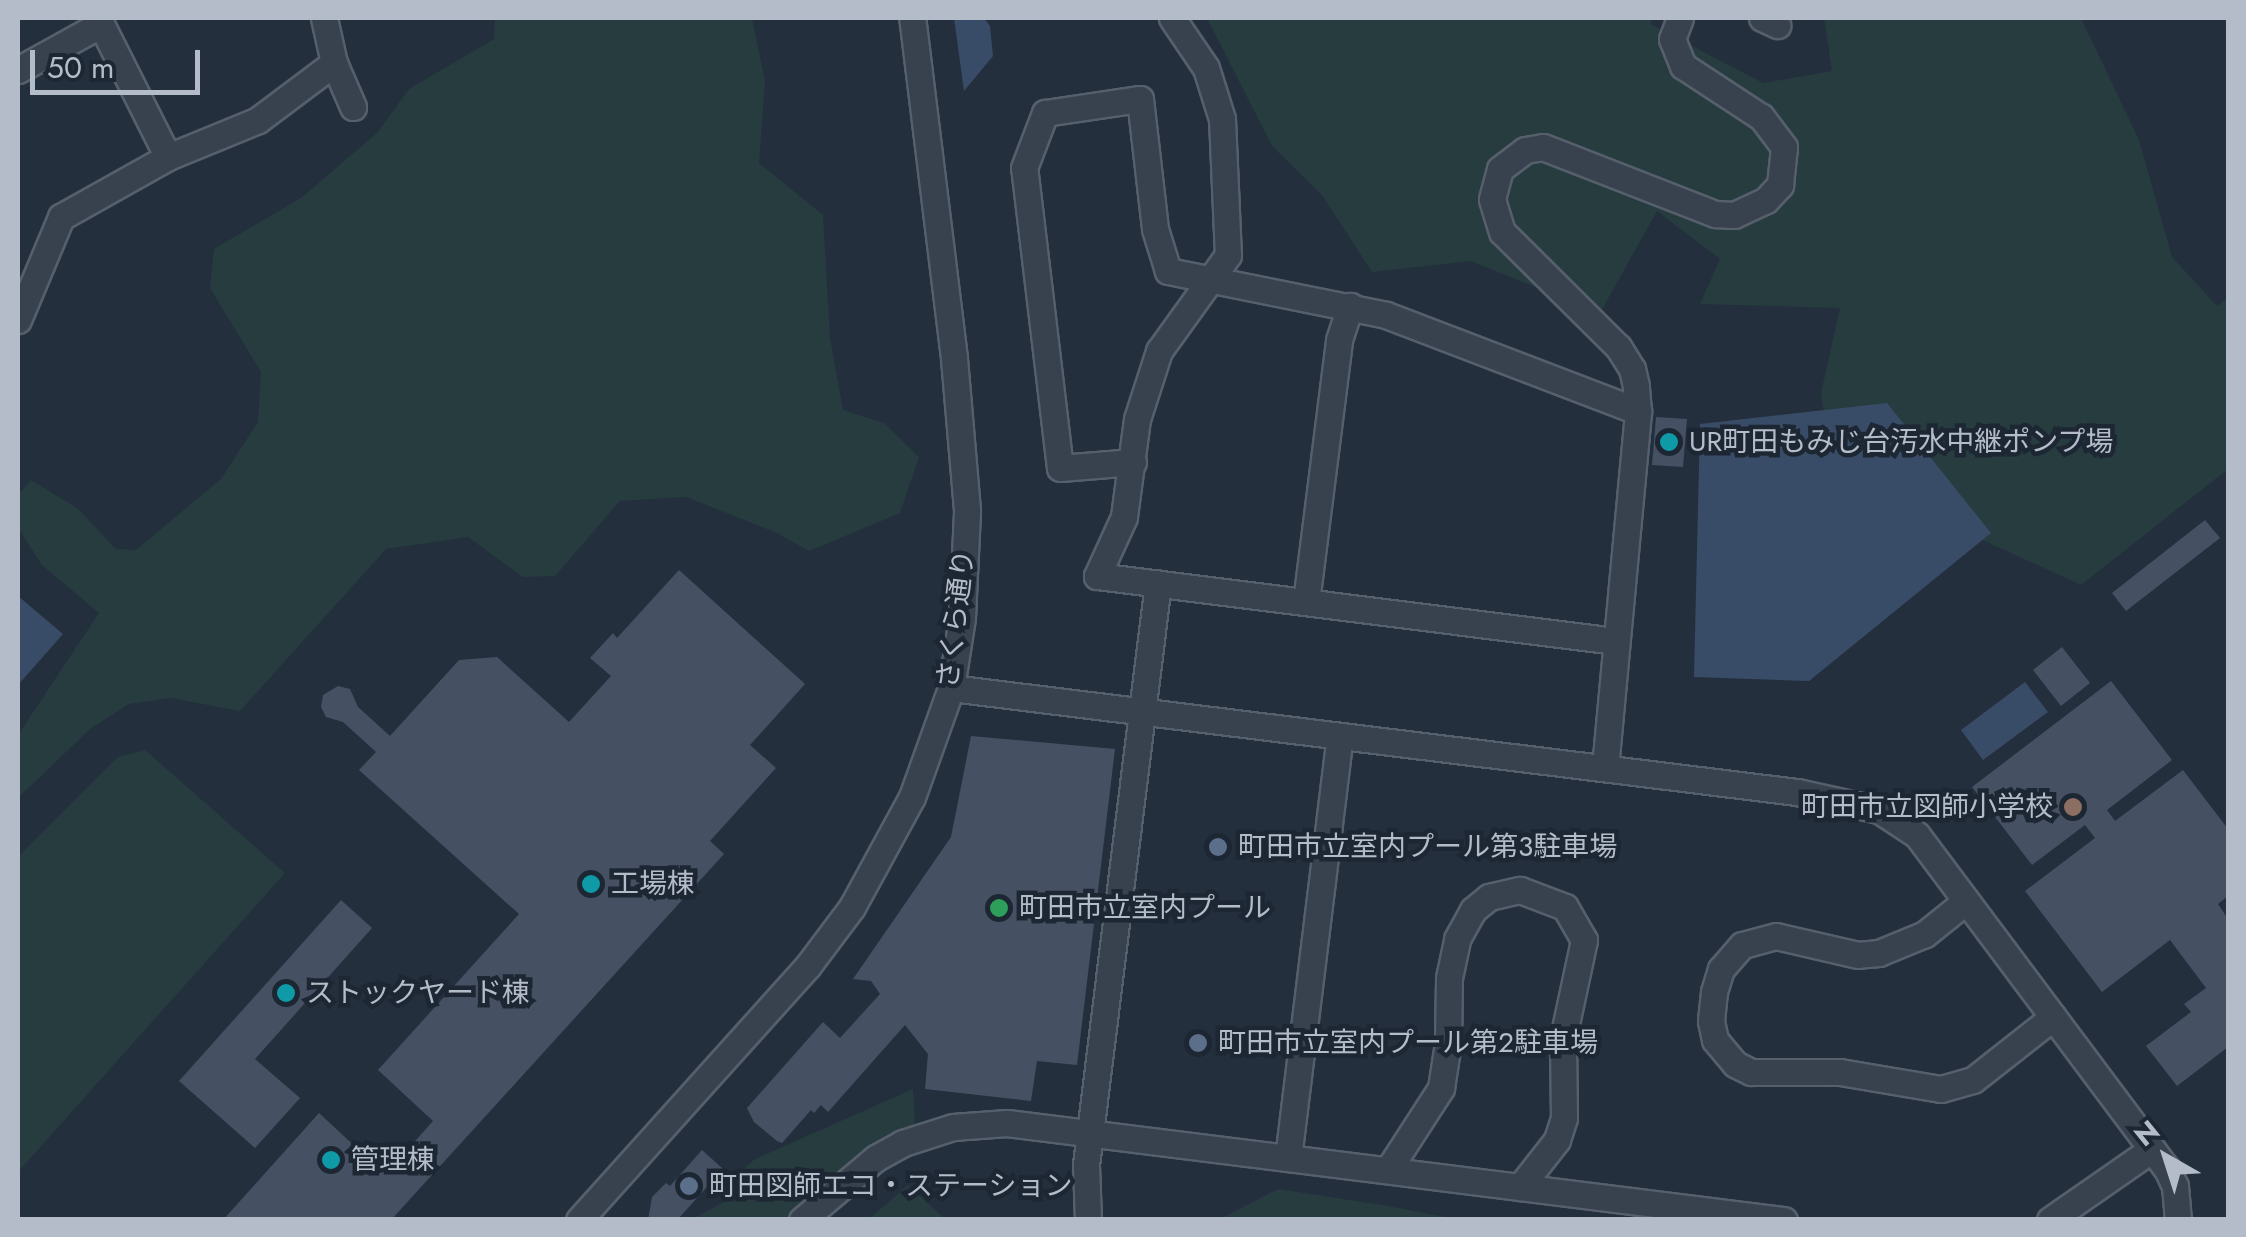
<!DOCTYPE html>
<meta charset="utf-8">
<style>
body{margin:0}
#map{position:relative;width:2246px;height:1237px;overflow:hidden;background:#242f3e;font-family:Jost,"Noto Sans JP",sans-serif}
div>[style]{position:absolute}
.green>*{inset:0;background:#263c3f}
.water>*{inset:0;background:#394c67}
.building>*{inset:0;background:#455162}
.roads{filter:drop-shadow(2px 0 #565f6c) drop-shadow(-2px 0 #565f6c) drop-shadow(0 2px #565f6c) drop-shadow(0 -2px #565f6c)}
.minor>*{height:25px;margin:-12.5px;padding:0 12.5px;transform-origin:12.5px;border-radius:12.5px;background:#38414e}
.dots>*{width:28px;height:28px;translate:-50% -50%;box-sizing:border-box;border:5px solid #1d2633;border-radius:50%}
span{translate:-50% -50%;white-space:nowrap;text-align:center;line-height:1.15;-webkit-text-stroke:9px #1d2633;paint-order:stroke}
.poi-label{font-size:28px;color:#b4bcc9}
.left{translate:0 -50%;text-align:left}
.right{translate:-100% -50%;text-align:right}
.street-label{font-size:28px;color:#b4bcc9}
.frame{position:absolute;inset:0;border:20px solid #b4bcc9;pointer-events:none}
.north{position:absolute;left:2116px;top:1107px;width:100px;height:100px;-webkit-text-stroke:8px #1d2633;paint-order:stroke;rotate:321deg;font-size:28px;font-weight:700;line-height:40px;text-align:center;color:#b4bcc9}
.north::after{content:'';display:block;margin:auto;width:35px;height:45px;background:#b4bcc9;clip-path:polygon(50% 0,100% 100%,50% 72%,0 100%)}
.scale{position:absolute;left:30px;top:50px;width:170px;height:45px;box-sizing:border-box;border:5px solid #b4bcc9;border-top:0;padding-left:12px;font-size:30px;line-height:35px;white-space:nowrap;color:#b4bcc9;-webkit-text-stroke:8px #1d2633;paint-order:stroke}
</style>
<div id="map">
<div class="green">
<i style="clip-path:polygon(495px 18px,752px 18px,765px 81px,759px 163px,823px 215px,830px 338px,843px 410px,884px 423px,919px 457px,900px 513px,809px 551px,775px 532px,686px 497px,620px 501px,555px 576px,523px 577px,468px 537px,386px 549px,240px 711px,171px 698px,129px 704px,90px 729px,18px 798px,18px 735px,99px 613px,42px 565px,18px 528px,18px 495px,31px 480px,77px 508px,116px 549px,136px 550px,221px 479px,258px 422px,261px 372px,210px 288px,214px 249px,301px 198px,378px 132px,409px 89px,494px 39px)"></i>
<i style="clip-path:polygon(1207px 18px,1653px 18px,1650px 24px,1763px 83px,1832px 71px,1824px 18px,2081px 18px,2139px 140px,2172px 257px,2217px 306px,2228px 298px,2228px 469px,2081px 585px,1965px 532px,1831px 463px,1821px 393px,1840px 308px,1700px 304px,1720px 259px,1657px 211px,1600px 313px,1471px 261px,1372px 272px,1322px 195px,1272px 146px)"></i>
<i style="clip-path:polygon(145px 750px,285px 873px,18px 1172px,18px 857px,118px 757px)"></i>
<i style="clip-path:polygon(913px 1089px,915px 1125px,872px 1147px,788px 1219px,690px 1220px,739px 1194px,740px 1172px,755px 1159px)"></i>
<i style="clip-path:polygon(908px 1185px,945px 1219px,869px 1219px)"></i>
<i style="clip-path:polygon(1278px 1189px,1388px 1206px,1455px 1219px,1220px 1219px)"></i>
</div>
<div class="water">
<i style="clip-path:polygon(954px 18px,984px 18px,990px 26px,993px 56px,964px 91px)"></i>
<i style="clip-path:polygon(1887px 403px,1991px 533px,1809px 681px,1694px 677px,1700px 424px)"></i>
<i style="clip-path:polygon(18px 596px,63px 634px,18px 685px)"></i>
<i style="clip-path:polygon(2025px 682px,2048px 712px,1983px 760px,1961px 730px)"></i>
</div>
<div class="building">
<i style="clip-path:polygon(1656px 417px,1687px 419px,1683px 467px,1652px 465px)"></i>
<i style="clip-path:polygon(2205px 520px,2220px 538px,2126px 611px,2112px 593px)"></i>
<i style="clip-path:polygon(679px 570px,805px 684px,750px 745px,776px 768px,710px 841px,724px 854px,391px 1220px,223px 1220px,319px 1113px,362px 1153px,369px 1146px,392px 1167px,433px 1121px,378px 1070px,519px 914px,359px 770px,376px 752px,343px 722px,326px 717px,321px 707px,323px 695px,338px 686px,350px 689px,358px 707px,390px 736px,459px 660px,497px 657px,569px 722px,611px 676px,590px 658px,613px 633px,617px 638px)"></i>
<i style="clip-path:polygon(2062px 647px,2090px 683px,2061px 706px,2033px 670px)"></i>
<i style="clip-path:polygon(2111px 681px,2172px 760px,2107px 810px,2115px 821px,2183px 770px,2228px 829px,2228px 896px,2218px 904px,2228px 919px,2228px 1047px,2177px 1086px,2146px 1046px,2191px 1012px,2184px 1004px,2206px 988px,2170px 940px,2102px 992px,2025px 891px,2095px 838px,2085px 825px,2032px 865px,1972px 787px)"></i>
<i style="clip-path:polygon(971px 736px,1115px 749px,1077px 1065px,1037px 1061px,1031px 1101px,925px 1089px,928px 1054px,905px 1025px,828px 1112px,821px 1105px,814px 1113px,811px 1110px,782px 1143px,777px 1141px,754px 1122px,747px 1108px,823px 1022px,840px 1038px,880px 994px,871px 981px,853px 979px,951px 837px)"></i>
<i style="clip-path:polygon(341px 900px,372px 928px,255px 1059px,300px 1098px,255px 1148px,179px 1081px)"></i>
<i style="clip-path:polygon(702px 1150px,723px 1169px,679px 1218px,648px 1220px,652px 1197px,666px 1183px,670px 1186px)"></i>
</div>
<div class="roads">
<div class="minor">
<i style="left:324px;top:18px;width:46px;rotate:77.5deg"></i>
<i style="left:334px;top:63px;width:48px;rotate:66.6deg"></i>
<i style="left:1172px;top:18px;width:60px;rotate:55.8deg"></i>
<i style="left:1206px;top:68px;width:53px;rotate:72.6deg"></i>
<i style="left:1222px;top:119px;width:136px;rotate:87.5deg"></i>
<i style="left:1228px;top:255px;width:118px;rotate:125.7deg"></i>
<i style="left:1159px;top:351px;width:71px;rotate:107.9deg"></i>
<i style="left:1137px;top:419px;width:99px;rotate:97.6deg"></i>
<i style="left:1124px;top:517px;width:65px;rotate:114.6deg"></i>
<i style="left:1097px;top:576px;width:522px;rotate:7.15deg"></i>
<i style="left:1762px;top:18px;width:17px;rotate:25deg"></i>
<i style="left:18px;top:70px;width:95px;rotate:-29deg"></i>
<i style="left:101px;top:24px;width:149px;rotate:63.3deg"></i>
<i style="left:18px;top:320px;width:112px;rotate:-67.3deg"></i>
<i style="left:61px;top:217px;width:123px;rotate:-29.3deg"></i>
<i style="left:168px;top:157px;width:97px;rotate:-22.3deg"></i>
<i style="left:258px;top:120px;width:95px;rotate:-36.9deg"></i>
<i style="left:1133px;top:462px;width:73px;rotate:175.3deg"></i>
<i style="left:1060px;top:468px;width:302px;rotate:-96.8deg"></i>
<i style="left:1024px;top:168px;width:59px;rotate:-69.1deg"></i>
<i style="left:1045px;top:113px;width:96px;rotate:-8.4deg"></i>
<i style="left:1140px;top:99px;width:131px;rotate:83.4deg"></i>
<i style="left:1155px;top:229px;width:44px;rotate:72.8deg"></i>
<i style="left:1168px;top:271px;width:222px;rotate:11.4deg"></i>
<i style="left:1386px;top:315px;width:270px;rotate:20.9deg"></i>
<i style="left:1306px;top:602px;width:264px;rotate:-82.8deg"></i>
<i style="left:1339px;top:340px;width:36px;rotate:-72deg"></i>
<i style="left:951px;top:688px;width:852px;rotate:7.01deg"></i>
<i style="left:1797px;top:792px;width:84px;rotate:12.4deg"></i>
<i style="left:1879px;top:810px;width:45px;rotate:33.3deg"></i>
<i style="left:1917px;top:835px;width:417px;rotate:53.2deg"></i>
<i style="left:2167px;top:1169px;width:19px;rotate:65deg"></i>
<i style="left:2175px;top:1186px;width:34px;rotate:85deg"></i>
<i style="left:1605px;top:768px;width:359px;rotate:-84.7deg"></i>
<i style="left:1638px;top:411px;width:25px;rotate:-95deg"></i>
<i style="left:1636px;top:386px;width:17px;rotate:-103deg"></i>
<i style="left:1632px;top:369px;width:26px;rotate:-122deg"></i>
<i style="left:1618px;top:347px;width:163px;rotate:-135.2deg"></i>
<i style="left:1502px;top:232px;width:34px;rotate:-107deg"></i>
<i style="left:1492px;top:199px;width:31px;rotate:-75deg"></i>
<i style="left:1500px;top:169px;width:31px;rotate:-37deg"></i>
<i style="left:1525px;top:150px;width:18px;rotate:-9deg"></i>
<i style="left:1543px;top:147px;width:185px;rotate:21.3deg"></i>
<i style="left:1715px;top:214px;width:19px;rotate:3deg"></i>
<i style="left:1734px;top:215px;width:35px;rotate:-25deg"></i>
<i style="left:1766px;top:200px;width:21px;rotate:-47deg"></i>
<i style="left:1780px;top:185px;width:38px;rotate:-84deg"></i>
<i style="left:1784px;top:147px;width:38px;rotate:-127deg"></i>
<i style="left:1761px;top:117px;width:93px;rotate:-146.8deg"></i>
<i style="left:1683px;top:66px;width:29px;rotate:-112deg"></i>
<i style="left:1672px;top:39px;width:22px;rotate:-69deg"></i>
<i style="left:1966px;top:901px;width:53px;rotate:141.2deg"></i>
<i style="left:1925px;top:934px;width:50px;rotate:157.6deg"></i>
<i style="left:1879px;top:953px;width:21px;rotate:175deg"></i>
<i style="left:1858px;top:955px;width:84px;rotate:-167deg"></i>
<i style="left:1776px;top:936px;width:35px;rotate:165deg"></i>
<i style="left:1742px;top:945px;width:32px;rotate:131deg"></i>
<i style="left:1721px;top:969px;width:24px;rotate:107deg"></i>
<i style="left:1714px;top:992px;width:29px;rotate:96deg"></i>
<i style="left:1711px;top:1021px;width:19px;rotate:78deg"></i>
<i style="left:1715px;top:1040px;width:31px;rotate:50deg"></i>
<i style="left:1735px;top:1064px;width:18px;rotate:27deg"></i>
<i style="left:1751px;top:1072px;width:89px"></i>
<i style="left:1840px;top:1072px;width:102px;rotate:9.6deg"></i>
<i style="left:1941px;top:1089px;width:33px;rotate:-16deg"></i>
<i style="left:1973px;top:1080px;width:102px;rotate:-38.2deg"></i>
<i style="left:1288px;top:1158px;width:425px;rotate:-83deg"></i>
<i style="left:1388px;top:1170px;width:98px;rotate:-57.1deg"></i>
<i style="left:1441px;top:1088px;width:46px;rotate:-81.2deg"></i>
<i style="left:1448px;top:1043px;width:65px;rotate:-89.1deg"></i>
<i style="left:1449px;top:978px;width:40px;rotate:-78deg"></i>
<i style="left:1457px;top:939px;width:33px;rotate:-61deg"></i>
<i style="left:1473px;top:910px;width:21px;rotate:-39deg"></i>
<i style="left:1489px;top:897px;width:32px;rotate:-13deg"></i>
<i style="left:1520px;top:890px;width:48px;rotate:20.7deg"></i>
<i style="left:1565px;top:907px;width:38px;rotate:60deg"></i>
<i style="left:1584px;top:940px;width:100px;rotate:102.1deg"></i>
<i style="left:1563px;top:1038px;width:80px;rotate:89.3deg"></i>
<i style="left:1564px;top:1118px;width:23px;rotate:108deg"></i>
<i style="left:1557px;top:1140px;width:60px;rotate:128.2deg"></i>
<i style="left:579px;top:1220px;width:341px;rotate:-48deg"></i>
<i style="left:807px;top:967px;width:75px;rotate:-53.1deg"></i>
<i style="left:852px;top:907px;width:125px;rotate:-61.4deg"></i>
<i style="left:912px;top:797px;width:116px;rotate:-70.3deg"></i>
<i style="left:951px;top:688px;width:71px;rotate:-81.1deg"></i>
<i style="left:962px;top:618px;width:108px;rotate:-87.3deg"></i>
<i style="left:967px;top:510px;width:153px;rotate:-94.9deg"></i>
<i style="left:954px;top:358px;width:343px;rotate:-97deg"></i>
<i style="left:802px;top:1220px;width:97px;rotate:-40deg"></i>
<i style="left:876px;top:1158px;width:31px;rotate:-29deg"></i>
<i style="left:903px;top:1143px;width:52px;rotate:-17.7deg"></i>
<i style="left:953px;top:1127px;width:54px;rotate:-4.2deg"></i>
<i style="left:1007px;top:1123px;width:783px;rotate:7.12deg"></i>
<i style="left:1088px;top:1220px;width:55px;rotate:-92.1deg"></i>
<i style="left:1086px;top:1165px;width:586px;rotate:-82.95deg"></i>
<i style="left:2050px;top:1220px;width:124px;rotate:-34.8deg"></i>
</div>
</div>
<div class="dots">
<i style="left:1669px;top:442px;background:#0f9aa8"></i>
<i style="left:2073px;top:807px;background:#8d6e63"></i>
<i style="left:1218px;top:847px;background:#5c6f8a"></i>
<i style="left:591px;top:884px;background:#0f9aa8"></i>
<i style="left:999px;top:908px;background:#2e9e5b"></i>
<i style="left:286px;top:993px;background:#0f9aa8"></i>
<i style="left:1198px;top:1043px;background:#5c6f8a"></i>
<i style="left:331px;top:1160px;background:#0f9aa8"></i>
<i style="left:689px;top:1186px;background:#5c6f8a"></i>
</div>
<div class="poi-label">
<span class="left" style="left:1689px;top:442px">UR町田もみじ台汚水中継ポンプ場</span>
<span class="right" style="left:2053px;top:807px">町田市立図師小学校</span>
<span class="left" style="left:1238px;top:847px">町田市立室内プール第3駐車場</span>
<span class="left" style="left:611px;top:884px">工場棟</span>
<span class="left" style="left:1019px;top:908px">町田市立室内プール</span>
<span class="left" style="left:306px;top:993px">ストックヤード棟</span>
<span class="left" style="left:1218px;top:1043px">町田市立室内プール第2駐車場</span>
<span class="left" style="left:351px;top:1160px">管理棟</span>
<span class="left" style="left:709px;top:1186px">町田図師エコ・ステーション</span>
</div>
<div class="street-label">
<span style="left:956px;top:619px;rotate:-83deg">さくら通り</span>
</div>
<div class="frame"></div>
<div class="north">N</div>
<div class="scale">50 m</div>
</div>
